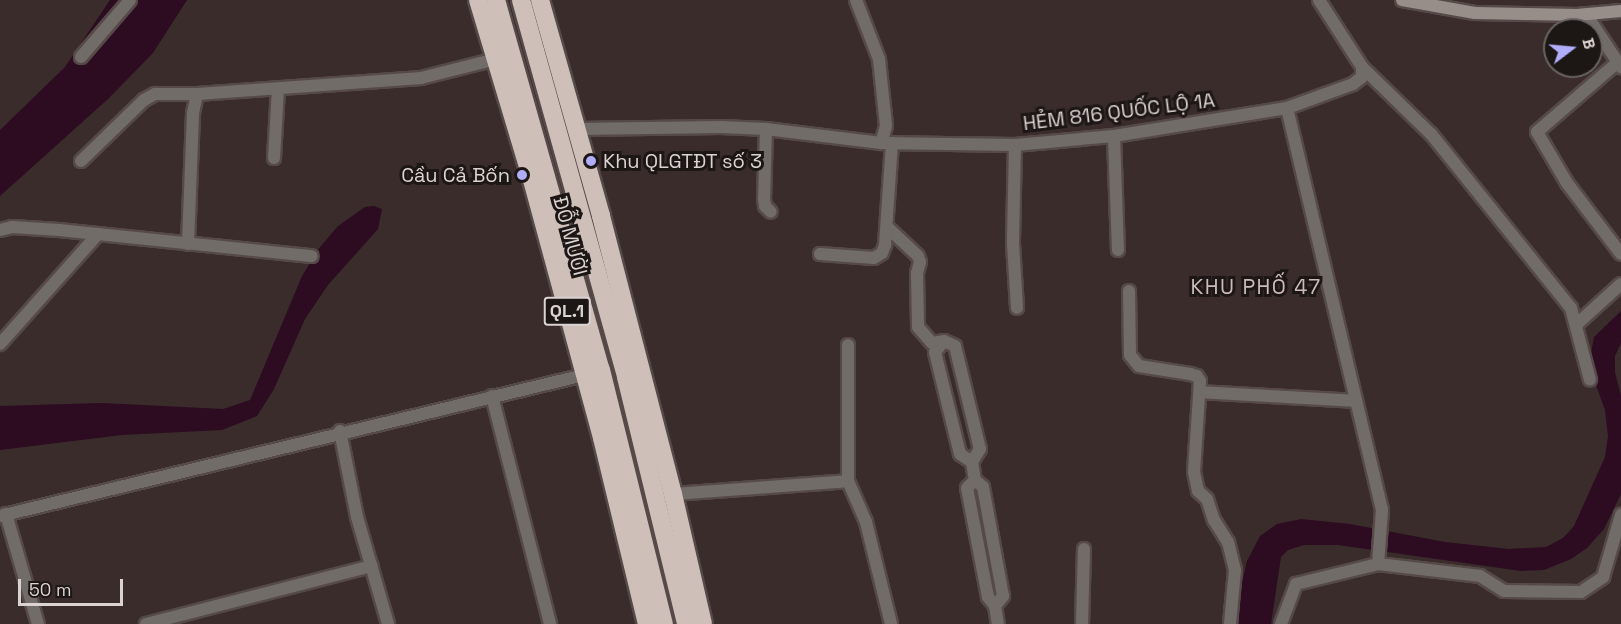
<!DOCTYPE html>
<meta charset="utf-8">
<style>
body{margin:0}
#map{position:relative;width:1621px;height:624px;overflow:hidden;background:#392c2b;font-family:"Space Grotesk",sans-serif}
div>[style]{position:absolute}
.water>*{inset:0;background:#2d0b21}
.roads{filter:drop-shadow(2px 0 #564a49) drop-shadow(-2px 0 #564a49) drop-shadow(0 2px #564a49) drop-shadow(0 -2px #564a49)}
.street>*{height:12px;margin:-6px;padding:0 6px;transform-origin:6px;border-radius:6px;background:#726c69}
.secondary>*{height:12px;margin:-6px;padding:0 6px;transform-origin:6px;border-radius:6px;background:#978e8a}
.highway>*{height:18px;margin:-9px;padding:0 9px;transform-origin:9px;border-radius:9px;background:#cebfb9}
.dots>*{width:16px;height:16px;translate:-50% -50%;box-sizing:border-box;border:3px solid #1c1615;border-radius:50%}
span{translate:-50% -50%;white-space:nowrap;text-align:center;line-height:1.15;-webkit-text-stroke:6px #1c1615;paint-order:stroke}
.shield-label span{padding:2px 4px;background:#1c1615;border:2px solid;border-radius:4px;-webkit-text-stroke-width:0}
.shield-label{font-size:18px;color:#dbd3d2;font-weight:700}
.street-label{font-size:20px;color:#dbd3d2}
.poi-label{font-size:20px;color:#dbd3d2}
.left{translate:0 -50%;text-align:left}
.right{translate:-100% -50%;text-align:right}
.neighbourhood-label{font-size:21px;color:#ccbbba;letter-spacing:1.5px}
.north{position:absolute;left:1543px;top:18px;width:60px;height:60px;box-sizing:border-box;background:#1c1615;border:2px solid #686261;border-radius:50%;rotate:74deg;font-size:16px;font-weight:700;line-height:24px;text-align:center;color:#dbd3d2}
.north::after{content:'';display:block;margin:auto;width:21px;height:27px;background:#b0aefa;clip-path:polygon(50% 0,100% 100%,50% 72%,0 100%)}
.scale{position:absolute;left:18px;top:579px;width:105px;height:27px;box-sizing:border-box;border:3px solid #dbd3d2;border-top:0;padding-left:8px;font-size:18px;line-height:21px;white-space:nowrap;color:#dbd3d2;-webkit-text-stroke:4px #1c1615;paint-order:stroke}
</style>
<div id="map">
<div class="water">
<i style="clip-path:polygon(110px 0,187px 0,153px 53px,108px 99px,0 196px,0 130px,65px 67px)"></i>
<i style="clip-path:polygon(374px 206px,382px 209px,378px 229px,328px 285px,305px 319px,274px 389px,257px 416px,222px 430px,122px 435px,0 450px,0 406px,102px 403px,223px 409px,250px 400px,302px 276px,320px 247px,338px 226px,365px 207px)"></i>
<i style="clip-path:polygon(1621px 311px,1621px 343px,1615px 356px,1615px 372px,1621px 396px,1621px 494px,1604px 529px,1587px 548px,1571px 559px,1544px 570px,1521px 571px,1338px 545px,1304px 545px,1288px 550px,1281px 557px,1271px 624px,1239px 624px,1240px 591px,1247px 561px,1260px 536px,1277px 524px,1301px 519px,1350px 524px,1445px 542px,1509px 549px,1546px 547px,1563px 538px,1574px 526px,1605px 457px,1608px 436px,1605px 410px,1592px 374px,1590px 359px,1594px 337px)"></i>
</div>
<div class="roads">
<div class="street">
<i style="left:856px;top:0;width:63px;rotate:68.7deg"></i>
<i style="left:879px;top:59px;width:67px;rotate:84deg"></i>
<i style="left:886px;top:126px;width:18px;rotate:106deg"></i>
<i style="left:1319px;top:0;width:80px;rotate:57.3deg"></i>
<i style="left:1362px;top:67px;width:96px;rotate:44.2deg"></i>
<i style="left:1431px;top:134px;width:223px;rotate:51.2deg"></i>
<i style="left:1571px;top:308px;width:74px;rotate:75.2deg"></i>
<i style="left:1586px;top:14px;width:64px;rotate:56.6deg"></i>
<i style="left:81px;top:57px;width:75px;rotate:-49.3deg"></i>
<i style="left:1618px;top:62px;width:107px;rotate:139.2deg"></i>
<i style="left:1537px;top:132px;width:59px;rotate:59.5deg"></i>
<i style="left:1567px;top:183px;width:89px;rotate:52.7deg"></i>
<i style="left:1287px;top:108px;width:413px;rotate:76.7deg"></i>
<i style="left:1382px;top:510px;width:54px;rotate:94.2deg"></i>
<i style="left:577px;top:129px;width:144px;rotate:-0.8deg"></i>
<i style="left:721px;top:127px;width:45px;rotate:2.5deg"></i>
<i style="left:766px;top:129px;width:116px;rotate:6.9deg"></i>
<i style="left:881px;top:143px;width:134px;rotate:0.9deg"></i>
<i style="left:1015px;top:145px;width:99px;rotate:-5.2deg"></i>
<i style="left:1114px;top:136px;width:175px;rotate:-9.2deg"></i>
<i style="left:1287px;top:108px;width:70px;rotate:-20deg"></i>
<i style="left:1353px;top:84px;width:11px;rotate:-38deg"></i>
<i style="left:1362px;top:77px;width:10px;rotate:-90deg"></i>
<i style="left:766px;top:129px;width:70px;rotate:91.6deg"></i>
<i style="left:764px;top:199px;width:7px;rotate:82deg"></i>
<i style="left:765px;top:206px;width:8px;rotate:45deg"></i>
<i style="left:1114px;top:136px;width:114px;rotate:88deg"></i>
<i style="left:1015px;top:145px;width:99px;rotate:91.2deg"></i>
<i style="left:1013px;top:244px;width:64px;rotate:86.4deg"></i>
<i style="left:274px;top:158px;width:69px;rotate:-86.7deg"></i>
<i style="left:81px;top:161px;width:88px;rotate:-44.1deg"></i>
<i style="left:144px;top:100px;width:13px;rotate:-29deg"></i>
<i style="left:155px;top:94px;width:42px"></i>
<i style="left:197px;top:94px;width:225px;rotate:-4.1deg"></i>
<i style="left:421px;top:78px;width:77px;rotate:-14.2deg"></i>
<i style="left:887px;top:227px;width:42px;rotate:43.1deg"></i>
<i style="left:918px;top:256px;width:6px;rotate:72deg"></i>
<i style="left:920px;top:262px;width:11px;rotate:105deg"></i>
<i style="left:917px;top:273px;width:54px;rotate:88.9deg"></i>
<i style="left:918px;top:327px;width:21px;rotate:49deg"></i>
<i style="left:932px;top:343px;width:12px;rotate:-9deg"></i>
<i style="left:0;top:230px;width:12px;rotate:-14deg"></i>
<i style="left:12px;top:227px;width:47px;rotate:3.7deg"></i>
<i style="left:59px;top:230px;width:254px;rotate:5.9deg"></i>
<i style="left:188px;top:244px;width:131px;rotate:-87.8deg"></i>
<i style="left:193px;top:113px;width:19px;rotate:-78deg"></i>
<i style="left:820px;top:254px;width:54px;rotate:4.2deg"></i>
<i style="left:874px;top:258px;width:9px;rotate:-32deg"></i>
<i style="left:882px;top:253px;width:9px;rotate:-69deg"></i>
<i style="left:885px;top:245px;width:102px;rotate:-86.1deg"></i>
<i style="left:1129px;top:291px;width:64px;rotate:89.1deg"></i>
<i style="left:1130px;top:355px;width:14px;rotate:51deg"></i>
<i style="left:1139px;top:366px;width:52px;rotate:8.9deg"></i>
<i style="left:1190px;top:374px;width:7px;rotate:16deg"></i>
<i style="left:1197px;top:376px;width:6px;rotate:59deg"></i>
<i style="left:1200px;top:381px;width:91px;rotate:93.8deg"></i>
<i style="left:1194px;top:472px;width:19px;rotate:78deg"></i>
<i style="left:1198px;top:491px;width:12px;rotate:42deg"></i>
<i style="left:1207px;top:499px;width:22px;rotate:72deg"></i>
<i style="left:1214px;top:520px;width:26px;rotate:58deg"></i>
<i style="left:1228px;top:542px;width:29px;rotate:76deg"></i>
<i style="left:1235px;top:570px;width:54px;rotate:95.3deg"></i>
<i style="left:1577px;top:324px;width:59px;rotate:-42.3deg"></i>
<i style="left:0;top:344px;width:147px;rotate:-48.3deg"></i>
<i style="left:848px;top:345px;width:136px;rotate:90deg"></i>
<i style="left:848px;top:481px;width:45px;rotate:66.3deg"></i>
<i style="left:866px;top:522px;width:105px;rotate:76.2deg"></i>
<i style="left:1200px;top:392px;width:156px;rotate:3.3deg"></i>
<i style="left:492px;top:396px;width:235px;rotate:75.7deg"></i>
<i style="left:340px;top:431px;width:88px;rotate:78.8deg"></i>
<i style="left:357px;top:517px;width:111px;rotate:73.8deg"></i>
<i style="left:972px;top:462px;width:14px;rotate:-146deg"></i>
<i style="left:960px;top:454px;width:105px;rotate:-103.8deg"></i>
<i style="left:935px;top:352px;width:14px;rotate:-51deg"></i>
<i style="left:944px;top:341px;width:12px;rotate:24deg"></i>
<i style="left:955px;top:346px;width:106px;rotate:76.4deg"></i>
<i style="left:980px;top:449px;width:15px;rotate:122deg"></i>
<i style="left:972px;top:462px;width:18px;rotate:81deg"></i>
<i style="left:673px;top:494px;width:175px;rotate:-4.2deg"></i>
<i style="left:6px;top:514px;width:115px;rotate:73.8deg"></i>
<i style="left:0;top:516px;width:601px;rotate:-13.57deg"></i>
<i style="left:995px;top:606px;width:13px;rotate:-51deg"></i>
<i style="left:1003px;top:596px;width:111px;rotate:-100.4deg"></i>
<i style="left:983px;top:487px;width:11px;rotate:-139deg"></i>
<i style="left:975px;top:480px;width:11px;rotate:135deg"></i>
<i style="left:967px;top:488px;width:111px;rotate:79.1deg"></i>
<i style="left:988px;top:597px;width:11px;rotate:52deg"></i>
<i style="left:995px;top:606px;width:18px;rotate:81deg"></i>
<i style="left:146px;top:624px;width:233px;rotate:-14.4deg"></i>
<i style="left:1082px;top:624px;width:75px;rotate:-88.5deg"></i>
<i style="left:1281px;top:624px;width:43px;rotate:-69.4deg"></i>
<i style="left:1296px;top:584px;width:84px;rotate:-13.7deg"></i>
<i style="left:1378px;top:564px;width:103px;rotate:6.7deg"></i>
<i style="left:1480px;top:576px;width:28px;rotate:32deg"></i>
<i style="left:1504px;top:591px;width:77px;rotate:0.7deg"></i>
<i style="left:1581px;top:592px;width:27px;rotate:-34deg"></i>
<i style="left:1603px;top:577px;width:65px;rotate:-73.8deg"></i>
</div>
<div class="secondary">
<i style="left:1402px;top:0;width:74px;rotate:10.1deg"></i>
<i style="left:1475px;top:13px;width:102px;rotate:1.1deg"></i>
<i style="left:1577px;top:15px;width:44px;rotate:-5.2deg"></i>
</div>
<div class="highway">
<i style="left:478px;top:0;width:188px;rotate:73.3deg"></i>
<i style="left:532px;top:180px;width:267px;rotate:74.8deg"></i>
<i style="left:602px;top:438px;width:191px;rotate:76.4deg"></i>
<i style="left:496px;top:0;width:385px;rotate:74.2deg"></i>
<i style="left:601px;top:370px;width:262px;rotate:76.1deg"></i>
<i style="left:521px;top:0;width:391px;rotate:74.4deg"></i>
<i style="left:626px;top:377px;width:254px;rotate:76.3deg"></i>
<i style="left:540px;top:0;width:224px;rotate:74.2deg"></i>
<i style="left:601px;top:216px;width:287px;rotate:75.5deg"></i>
<i style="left:673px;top:494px;width:133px;rotate:77deg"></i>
</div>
</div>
<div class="dots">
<i style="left:591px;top:161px;background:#b0aefa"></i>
<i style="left:522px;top:175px;background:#b0aefa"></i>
</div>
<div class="shield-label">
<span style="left:567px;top:311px">QL.1</span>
</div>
<div class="street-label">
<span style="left:1119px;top:112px;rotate:-7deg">HẺM 816 QUỐC LỘ 1A</span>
<span style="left:570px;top:236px;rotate:75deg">ĐỖ MƯỜI</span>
</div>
<div class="poi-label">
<span class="left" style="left:603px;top:161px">Khu QLGTĐT số 3</span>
<span class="right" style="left:510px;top:175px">Cầu Cả Bốn</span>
</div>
<div class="neighbourhood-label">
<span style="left:1256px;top:287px">KHU PHỐ 47</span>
</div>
<div class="north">B</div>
<div class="scale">50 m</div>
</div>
